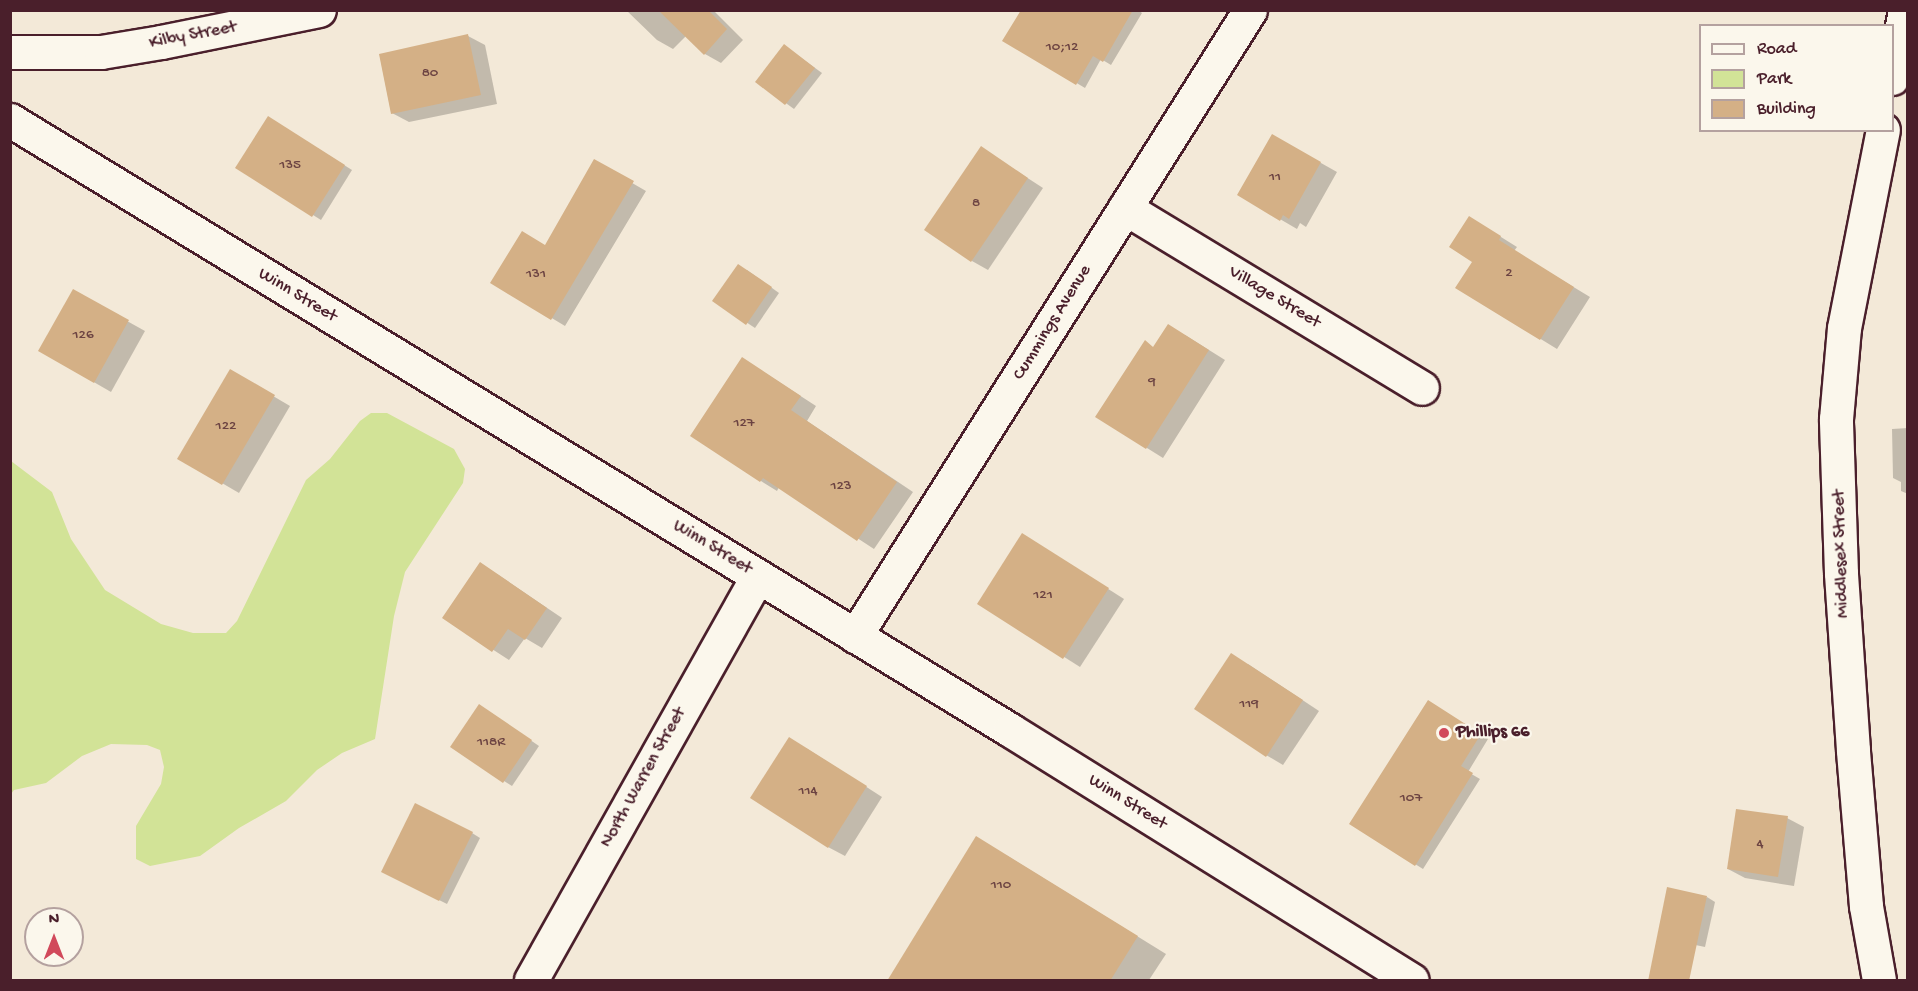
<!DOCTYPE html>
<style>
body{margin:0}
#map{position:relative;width:1918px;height:991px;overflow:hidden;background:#f3e9d8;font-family:"Gochi Hand",sans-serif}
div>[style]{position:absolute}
.green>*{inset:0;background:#d2e397}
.shadow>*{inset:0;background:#0003}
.building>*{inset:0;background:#d4b086}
.roads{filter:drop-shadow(2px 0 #4a1f2b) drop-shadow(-2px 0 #4a1f2b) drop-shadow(0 2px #4a1f2b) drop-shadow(0 -2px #4a1f2b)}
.minor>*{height:33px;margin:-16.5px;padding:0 16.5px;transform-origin:16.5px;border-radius:16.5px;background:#fbf7ec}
.major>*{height:33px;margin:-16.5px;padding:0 16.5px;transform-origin:16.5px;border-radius:16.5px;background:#fbf7ec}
.dots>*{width:16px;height:16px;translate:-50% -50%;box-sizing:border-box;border:3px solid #fbf7ec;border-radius:50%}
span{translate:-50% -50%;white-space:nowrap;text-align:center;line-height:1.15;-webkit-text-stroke:4.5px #fbf7ec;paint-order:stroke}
.number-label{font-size:15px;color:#6c4342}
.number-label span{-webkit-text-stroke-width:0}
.street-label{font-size:18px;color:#4a1f2b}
.poi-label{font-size:18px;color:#4a1f2b;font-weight:700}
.left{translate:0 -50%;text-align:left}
.frame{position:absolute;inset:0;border:12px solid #4a1f2b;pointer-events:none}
.legend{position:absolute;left:1699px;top:24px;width:195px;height:108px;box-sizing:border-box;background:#fbf7ec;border:2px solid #b4a19f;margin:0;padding:8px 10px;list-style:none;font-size:18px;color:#4a1f2b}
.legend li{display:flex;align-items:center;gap:12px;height:30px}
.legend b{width:30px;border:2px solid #b4a19f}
.north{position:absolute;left:24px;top:907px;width:60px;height:60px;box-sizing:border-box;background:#fbf7ec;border:2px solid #b4a19f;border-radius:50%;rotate:0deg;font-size:16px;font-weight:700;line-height:24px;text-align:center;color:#4a1f2b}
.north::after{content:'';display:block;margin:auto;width:21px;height:27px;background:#d1495b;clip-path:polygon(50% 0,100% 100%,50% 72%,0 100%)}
</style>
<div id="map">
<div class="green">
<i style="clip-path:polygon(371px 413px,387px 413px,454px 449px,465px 469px,463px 483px,405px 572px,394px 616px,375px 739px,342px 753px,317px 770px,286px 801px,239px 828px,200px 856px,150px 866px,136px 859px,136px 826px,161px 784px,164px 767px,160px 750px,147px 745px,111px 744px,82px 756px,46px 783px,14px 790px,11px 794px,11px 461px,52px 492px,71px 539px,105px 590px,161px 624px,193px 633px,226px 633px,237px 621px,306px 480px,330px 459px,360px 421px)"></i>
</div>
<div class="shadow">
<i style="clip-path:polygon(626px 10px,713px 10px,743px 40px,721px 63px,705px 54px,686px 36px,673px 49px,657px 40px)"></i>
<i style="clip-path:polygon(1022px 10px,1138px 10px,1142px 13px,1111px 65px,1101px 59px,1085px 88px,1004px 40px)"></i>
<i style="clip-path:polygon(468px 36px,485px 45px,497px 104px,409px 122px,392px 113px)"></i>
<i style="clip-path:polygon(785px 46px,822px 73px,794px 109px,757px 82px)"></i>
<i style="clip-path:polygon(277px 123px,352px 170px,321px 220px,313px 215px)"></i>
<i style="clip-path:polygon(1273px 136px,1337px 172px,1306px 227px,1300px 223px,1297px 229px,1239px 195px)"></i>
<i style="clip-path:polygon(981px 148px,1043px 188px,988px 270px,972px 261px)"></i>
<i style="clip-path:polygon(594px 161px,646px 191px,565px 326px,492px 282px,545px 247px)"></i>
<i style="clip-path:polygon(1485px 227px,1517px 247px,1514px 251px,1590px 297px,1557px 349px,1458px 288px,1474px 262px)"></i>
<i style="clip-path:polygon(747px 270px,779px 293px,755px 328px,714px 301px)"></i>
<i style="clip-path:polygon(73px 291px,145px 331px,111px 392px,40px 351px)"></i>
<i style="clip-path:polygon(1185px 335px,1225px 360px,1163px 458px,1147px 448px,1145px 342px,1154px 348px)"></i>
<i style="clip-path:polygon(759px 369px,816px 406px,807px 421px,913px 492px,874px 549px,779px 487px,777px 491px,761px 481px,692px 436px)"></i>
<i style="clip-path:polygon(231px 371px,290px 406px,239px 493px,179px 458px)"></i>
<i style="clip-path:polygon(1908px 428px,1908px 494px,1901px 491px,1901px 482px,1893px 478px,1892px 429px)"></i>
<i style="clip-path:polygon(1039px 545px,1124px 599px,1080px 667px,979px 603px)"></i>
<i style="clip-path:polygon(497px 574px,562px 618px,542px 648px,525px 638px,509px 660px,444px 618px)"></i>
<i style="clip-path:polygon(1248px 664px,1319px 711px,1283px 765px,1266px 755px)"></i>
<i style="clip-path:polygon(1428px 703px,1488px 739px,1468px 772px,1480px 779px,1423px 869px,1415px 864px)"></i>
<i style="clip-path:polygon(488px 711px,539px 746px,512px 786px,504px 781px)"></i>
<i style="clip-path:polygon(806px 748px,882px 797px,845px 856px,828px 847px)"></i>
<i style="clip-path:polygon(1787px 818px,1804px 827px,1794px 886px,1745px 878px,1728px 869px)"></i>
<i style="clip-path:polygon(472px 833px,480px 838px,447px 904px,391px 876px)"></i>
<i style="clip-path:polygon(1006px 855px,1166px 954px,1149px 980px,888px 980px)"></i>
<i style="clip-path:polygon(1707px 897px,1715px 902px,1705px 947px,1667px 939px)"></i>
</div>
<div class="building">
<i style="clip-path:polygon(658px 10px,708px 10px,727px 29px,704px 55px)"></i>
<i style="clip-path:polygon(1021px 10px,1133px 10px,1103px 62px,1093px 56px,1076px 85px,1002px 41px)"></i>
<i style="clip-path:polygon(468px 34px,481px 95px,391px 114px,379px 54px)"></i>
<i style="clip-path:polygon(784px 44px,815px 68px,785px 105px,755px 82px)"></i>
<i style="clip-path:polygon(268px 116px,345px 165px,312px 217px,235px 168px)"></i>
<i style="clip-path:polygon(1272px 134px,1321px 162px,1289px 219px,1283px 215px,1280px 221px,1237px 195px)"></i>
<i style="clip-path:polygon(981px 146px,1028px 178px,971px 262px,924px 230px)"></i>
<i style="clip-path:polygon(594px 159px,634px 181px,551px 320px,490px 283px,522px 231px,545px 245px)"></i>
<i style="clip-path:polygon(1469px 216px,1501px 236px,1499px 240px,1574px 287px,1540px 340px,1455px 288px,1472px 262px,1449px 247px)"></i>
<i style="clip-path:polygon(738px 264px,772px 287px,746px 325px,712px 301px)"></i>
<i style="clip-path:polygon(73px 289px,129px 320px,94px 383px,38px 351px)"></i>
<i style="clip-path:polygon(1168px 324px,1209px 350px,1146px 449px,1095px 417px,1145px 340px,1153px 347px)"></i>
<i style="clip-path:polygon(742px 357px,801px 396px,791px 410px,897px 482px,857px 541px,763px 478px,760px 482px,690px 436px)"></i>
<i style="clip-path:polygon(230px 369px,275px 395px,222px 485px,177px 459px)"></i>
<i style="clip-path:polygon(1022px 533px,1109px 588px,1063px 659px,977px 604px)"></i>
<i style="clip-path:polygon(480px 562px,547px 608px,525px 640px,508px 629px,492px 652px,442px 618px)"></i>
<i style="clip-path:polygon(1231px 653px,1303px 700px,1266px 757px,1194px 709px)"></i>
<i style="clip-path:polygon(1428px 700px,1481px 734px,1461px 766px,1473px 773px,1415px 866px,1349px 824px)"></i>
<i style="clip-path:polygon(479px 704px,532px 740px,503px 783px,450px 747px)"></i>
<i style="clip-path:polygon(789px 737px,867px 786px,828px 848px,750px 798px)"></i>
<i style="clip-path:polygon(415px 803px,473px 832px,439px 901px,381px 872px)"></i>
<i style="clip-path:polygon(1736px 809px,1788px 816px,1778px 877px,1727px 869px)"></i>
<i style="clip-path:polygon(976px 836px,1138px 936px,1110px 981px,887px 981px)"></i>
<i style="clip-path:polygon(1667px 887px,1707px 896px,1689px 981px,1648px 981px)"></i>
</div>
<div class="roads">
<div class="minor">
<i style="left:10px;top:52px;width:91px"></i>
<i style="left:101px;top:52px;width:61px;rotate:-9.5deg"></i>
<i style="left:161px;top:42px;width:161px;rotate:-11.4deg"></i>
<i style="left:1892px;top:78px;width:69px;rotate:-79.2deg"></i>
<i style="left:1125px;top:208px;width:347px;rotate:31.2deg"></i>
<i style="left:855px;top:636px;width:740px;rotate:-57.75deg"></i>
<i style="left:531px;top:980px;width:463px;rotate:-60.7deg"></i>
<i style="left:1879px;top:980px;width:75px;rotate:-100deg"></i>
<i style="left:1866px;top:906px;width:157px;rotate:-94.8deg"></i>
<i style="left:1853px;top:750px;width:177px;rotate:-93.9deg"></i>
<i style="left:1841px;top:573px;width:154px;rotate:-91.9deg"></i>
<i style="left:1836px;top:419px;width:91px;rotate:-85deg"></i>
<i style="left:1844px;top:328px;width:202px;rotate:-78.9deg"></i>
</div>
<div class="major">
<i style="left:10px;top:120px;width:1171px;rotate:31.38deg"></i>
<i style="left:1010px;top:730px;width:473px;rotate:31.9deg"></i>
</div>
</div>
<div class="dots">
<i style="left:1444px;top:733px;background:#d1495b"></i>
</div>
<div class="number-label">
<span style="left:1062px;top:48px">10;12</span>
<span style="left:430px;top:74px">80</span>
<span style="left:290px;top:166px">135</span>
<span style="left:1275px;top:178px">11</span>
<span style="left:976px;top:204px">8</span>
<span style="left:1509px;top:274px">2</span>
<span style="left:536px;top:275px">131</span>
<span style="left:83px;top:336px">126</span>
<span style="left:1152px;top:383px">9</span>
<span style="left:744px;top:424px">127</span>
<span style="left:226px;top:427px">122</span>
<span style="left:841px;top:487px">123</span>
<span style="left:1043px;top:596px">121</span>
<span style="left:1249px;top:705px">119</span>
<span style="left:491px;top:743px">118R</span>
<span style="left:808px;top:792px">114</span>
<span style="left:1411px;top:799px">107</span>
<span style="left:1760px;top:845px">4</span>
<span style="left:1001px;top:886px">110</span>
</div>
<div class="street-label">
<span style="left:193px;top:36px;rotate:-11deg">Kilby Street</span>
<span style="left:297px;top:296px;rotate:31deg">Winn Street</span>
<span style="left:1274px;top:298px;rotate:31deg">Village Street</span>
<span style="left:1053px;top:323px;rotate:-58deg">Cummings Avenue</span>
<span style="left:712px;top:548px;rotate:31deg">Winn Street</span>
<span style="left:1842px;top:554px;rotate:-92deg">Middlesex Street</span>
<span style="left:644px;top:778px;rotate:-61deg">North Warren Street</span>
<span style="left:1127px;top:803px;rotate:32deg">Winn Street</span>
</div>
<div class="poi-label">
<span class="left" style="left:1456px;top:733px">Phillips 66</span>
</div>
<div class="frame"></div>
<ul class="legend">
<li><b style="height:8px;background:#fbf7ec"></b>Road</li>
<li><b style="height:16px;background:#d2e397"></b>Park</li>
<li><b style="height:16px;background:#d4b086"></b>Building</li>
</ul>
<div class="north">N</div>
</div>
